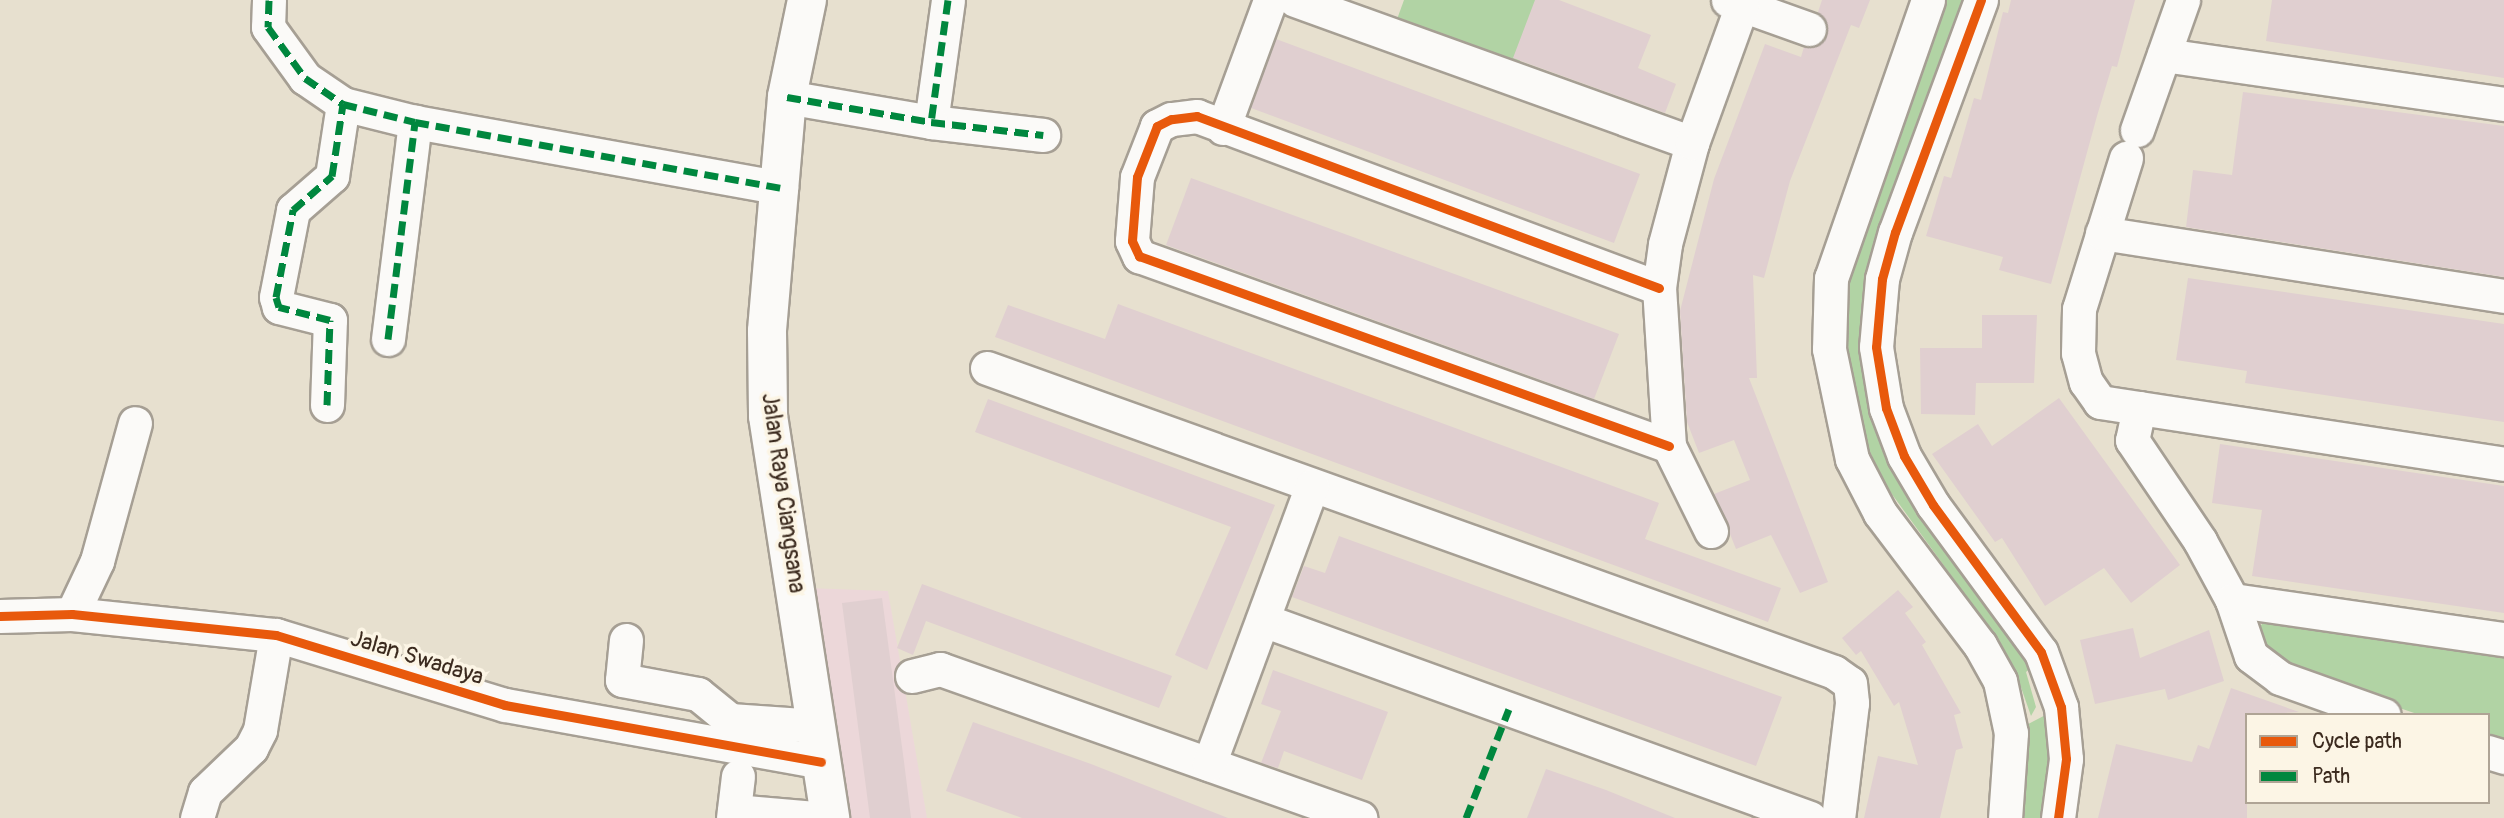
<!DOCTYPE html>
<style>
body{margin:0}
#map{position:relative;width:2504px;height:818px;overflow:hidden;background:#e7e0cf;font-family:Pangolin,sans-serif}
div>[style]{position:absolute}
.built>*{inset:0;background:#ecd7d9}
.green>*{inset:0;background:#b1d3a4}
.building>*{inset:0;background:#e0cfd0}
.roads{filter:drop-shadow(2px 0 #a69f94) drop-shadow(-2px 0 #a69f94) drop-shadow(0 2px #a69f94) drop-shadow(0 -2px #a69f94)}
.minor>*{height:33px;margin:-16.5px;padding:0 16.5px;transform-origin:16.5px;border-radius:16.5px;background:#fbfaf8}
.major>*{height:38px;margin:-19px;padding:0 19px;transform-origin:19px;border-radius:19px;background:#fbfaf8}
.quiet>*{height:7px;margin-top:-3.5px;transform-origin:0;background:repeating-linear-gradient(90deg,#00873e 0 14px,transparent 0 21px)}
.cycleway>*{height:9px;margin:-4.5px;padding:0 4.5px;transform-origin:4.5px;border-radius:4.5px;background:#e8590c}
span{translate:-50% -50%;white-space:nowrap;text-align:center;line-height:1.15;-webkit-text-stroke:7px #fcf5e5;paint-order:stroke}
.street-label{font-size:23px;color:#3b2a1e}
.legend{position:absolute;left:2245px;top:713px;width:245px;height:91px;box-sizing:border-box;background:#fcf5e5;border:2px solid #afa495;margin:0;padding:9px 12px;list-style:none;font-size:21px;color:#3b2a1e}
.legend li{display:flex;align-items:center;gap:14px;height:35px}
.legend b{width:35px;border:2px solid #afa495}
</style>
<div id="map">
<div class="built">
<i style="clip-path:polygon(807px 588px,888px 591px,927px 818px,842px 818px)"></i>
</div>
<div class="green">
<i style="clip-path:polygon(1404px 0,1541px 0,1515px 75px,1392px 33px)"></i>
<i style="clip-path:polygon(1945px 0,1964px 0,1871px 393px,2033px 666px,2026px 672px,2036px 707px,2031px 716px,2016px 673px,1990px 629px,1886px 486px,1869px 450px,1854px 396px,1848px 346px,1850px 277px)"></i>
<i style="clip-path:polygon(2267px 618px,2504px 651px,2504px 743px,2488px 738px,2488px 715px,2420px 715px,2285px 669px,2259px 647px,2257px 630px)"></i>
<i style="clip-path:polygon(2061px 707px,2057px 818px,2005px 818px,2011px 733px)"></i>
</div>
<div class="building">
<i style="clip-path:polygon(1535px 0,1559px 0,1651px 35px,1638px 68px,1676px 84px,1665px 113px,1513px 58px)"></i>
<i style="clip-path:polygon(1822px 0,1870px 0,1859px 28px,1851px 25px,1790px 181px,1764px 278px,1753px 275px,1757px 378px,1749px 378px,1828px 582px,1800px 593px,1771px 535px,1736px 549px,1714px 494px,1750px 480px,1734px 440px,1699px 453px,1687px 422px,1680px 311px,1714px 179px,1765px 44px,1801px 57px,1804px 47px,1821px 44px,1828px 26px,1818px 12px)"></i>
<i style="clip-path:polygon(2011px 0,2135px 0,2117px 67px,2112px 66px,2097px 116px,2051px 284px,1999px 270px,2003px 257px,1926px 236px,1944px 176px,1951px 178px,1974px 98px,1981px 100px,2003px 12px,2008px 13px)"></i>
<i style="clip-path:polygon(2272px 0,2504px 0,2504px 78px,2266px 41px)"></i>
<i style="clip-path:polygon(1276px 39px,1640px 174px,1614px 243px,1251px 108px)"></i>
<i style="clip-path:polygon(2243px 92px,2504px 126px,2504px 277px,2186px 227px,2193px 170px,2232px 175px)"></i>
<i style="clip-path:polygon(1191px 178px,1619px 334px,1594px 399px,1166px 245px)"></i>
<i style="clip-path:polygon(2188px 278px,2504px 324px,2504px 422px,2245px 383px,2247px 371px,2176px 360px)"></i>
<i style="clip-path:polygon(1118px 304px,1659px 503px,1645px 539px,1781px 588px,1768px 622px,995px 337px,1008px 305px,1105px 339px)"></i>
<i style="clip-path:polygon(1982px 315px,2037px 315px,2034px 383px,1976px 383px,1975px 415px,1921px 414px,1920px 348px,1982px 348px)"></i>
<i style="clip-path:polygon(2059px 398px,2180px 565px,2131px 603px,2104px 568px,2045px 606px,2002px 538px,1995px 542px,1932px 454px,1978px 424px,1992px 446px)"></i>
<i style="clip-path:polygon(988px 399px,1275px 505px,1207px 670px,1175px 655px,1231px 527px,975px 432px)"></i>
<i style="clip-path:polygon(2220px 444px,2504px 486px,2504px 613px,2252px 576px,2262px 510px,2212px 503px)"></i>
<i style="clip-path:polygon(1339px 536px,1782px 697px,1756px 766px,1292px 597px,1304px 566px,1325px 573px)"></i>
<i style="clip-path:polygon(922px 584px,1172px 676px,1159px 708px,926px 621px,913px 655px,897px 648px)"></i>
<i style="clip-path:polygon(1898px 590px,1913px 607px,1905px 613px,1926px 642px,1922px 645px,1961px 713px,1954px 715px,1963px 748px,1956px 750px,1940px 818px,1864px 818px,1878px 756px,1918px 765px,1899px 702px,1894px 706px,1861px 651px,1856px 655px,1842px 638px)"></i>
<i style="clip-path:polygon(882px 598px,904px 762px,911px 818px,870px 818px,842px 603px)"></i>
<i style="clip-path:polygon(2133px 628px,2140px 658px,2209px 630px,2224px 681px,2168px 700px,2165px 689px,2095px 704px,2080px 640px)"></i>
<i style="clip-path:polygon(1273px 670px,1388px 712px,1362px 780px,1284px 751px,1278px 768px,1261px 763px,1281px 711px,1261px 704px)"></i>
<i style="clip-path:polygon(2231px 688px,2299px 712px,2247px 715px,2247px 818px,2098px 818px,2116px 744px,2192px 762px,2198px 745px,2209px 749px)"></i>
<i style="clip-path:polygon(973px 722px,1091px 764px,1228px 818px,1022px 818px,946px 791px)"></i>
<i style="clip-path:polygon(1546px 769px,1606px 790px,1675px 818px,1527px 818px)"></i>
</div>
<div class="roads">
<div class="minor">
<i style="left:269px;top:0;width:27px;rotate:92deg"></i>
<i style="left:268px;top:27px;width:63px;rotate:54deg"></i>
<i style="left:305px;top:78px;width:46px;rotate:34.4deg"></i>
<i style="left:948px;top:0;width:123px;rotate:97.9deg"></i>
<i style="left:931px;top:122px;width:113px;rotate:6.6deg"></i>
<i style="left:1295px;top:0;width:422px;rotate:19.8deg"></i>
<i style="left:1728px;top:0;width:86px;rotate:19.7deg"></i>
<i style="left:1928px;top:0;width:294px;rotate:109.2deg"></i>
<i style="left:1831px;top:278px;width:71px;rotate:91.6deg"></i>
<i style="left:1829px;top:349px;width:112px;rotate:78.2deg"></i>
<i style="left:1852px;top:459px;width:61px;rotate:62.6deg"></i>
<i style="left:1880px;top:513px;width:166px;rotate:52.9deg"></i>
<i style="left:1980px;top:645px;width:41px;rotate:60.9deg"></i>
<i style="left:2000px;top:681px;width:53px;rotate:78.1deg"></i>
<i style="left:2011px;top:733px;width:85px;rotate:94deg"></i>
<i style="left:1981px;top:0;width:247px;rotate:110.3deg"></i>
<i style="left:1895px;top:232px;width:49px;rotate:105.5deg"></i>
<i style="left:1882px;top:279px;width:68px;rotate:95deg"></i>
<i style="left:1876px;top:347px;width:62px;rotate:80.7deg"></i>
<i style="left:1886px;top:408px;width:51px;rotate:69.4deg"></i>
<i style="left:1904px;top:456px;width:57px;rotate:59.4deg"></i>
<i style="left:1933px;top:505px;width:182px;rotate:53.7deg"></i>
<i style="left:2041px;top:652px;width:59px;rotate:70deg"></i>
<i style="left:2061px;top:707px;width:52px;rotate:84.5deg"></i>
<i style="left:2066px;top:759px;width:60px;rotate:97.7deg"></i>
<i style="left:2164px;top:55px;width:344px;rotate:8.2deg"></i>
<i style="left:787px;top:97px;width:146px;rotate:9.8deg"></i>
<i style="left:1223px;top:128px;width:136px;rotate:-69.8deg"></i>
<i style="left:2137px;top:130px;width:138px;rotate:-70.5deg"></i>
<i style="left:2126px;top:158px;width:158px;rotate:107.3deg"></i>
<i style="left:2079px;top:309px;width:44px;rotate:91.3deg"></i>
<i style="left:2078px;top:353px;width:30px;rotate:75deg"></i>
<i style="left:2086px;top:382px;width:24px;rotate:55deg"></i>
<i style="left:2100px;top:402px;width:409px;rotate:8.7deg"></i>
<i style="left:2102px;top:233px;width:407px;rotate:8.9deg"></i>
<i style="left:1659px;top:288px;width:493px;rotate:-159.6deg"></i>
<i style="left:1197px;top:116px;width:26px;rotate:173deg"></i>
<i style="left:1171px;top:119px;width:16px;rotate:153deg"></i>
<i style="left:1157px;top:126px;width:55px;rotate:111.4deg"></i>
<i style="left:1137px;top:177px;width:64px;rotate:94.5deg"></i>
<i style="left:1132px;top:241px;width:17px;rotate:65deg"></i>
<i style="left:1139px;top:256px;width:563px;rotate:19.72deg"></i>
<i style="left:388px;top:339px;width:219px;rotate:-82.9deg"></i>
<i style="left:987px;top:368px;width:900px;rotate:19.74deg"></i>
<i style="left:1834px;top:672px;width:19px;rotate:35deg"></i>
<i style="left:1850px;top:683px;width:20px;rotate:84deg"></i>
<i style="left:1852px;top:703px;width:116px;rotate:96.9deg"></i>
<i style="left:327px;top:405px;width:85px;rotate:-88deg"></i>
<i style="left:330px;top:320px;width:53px;rotate:-165.7deg"></i>
<i style="left:279px;top:307px;width:10px;rotate:-107deg"></i>
<i style="left:276px;top:297px;width:89px;rotate:-78.9deg"></i>
<i style="left:293px;top:210px;width:52px;rotate:-41.1deg"></i>
<i style="left:332px;top:176px;width:73px;rotate:-81.3deg"></i>
<i style="left:343px;top:104px;width:74px;rotate:14deg"></i>
<i style="left:415px;top:122px;width:372px;rotate:10.2deg"></i>
<i style="left:2139px;top:408px;width:33px;rotate:102deg"></i>
<i style="left:2132px;top:440px;width:122px;rotate:56deg"></i>
<i style="left:2200px;top:541px;width:67px;rotate:61.5deg"></i>
<i style="left:2232px;top:600px;width:59px;rotate:71.3deg"></i>
<i style="left:2251px;top:656px;width:36px;rotate:37deg"></i>
<i style="left:2280px;top:678px;width:110px;rotate:19.6deg"></i>
<i style="left:1711px;top:531px;width:95px;rotate:-116.3deg"></i>
<i style="left:1669px;top:446px;width:158px;rotate:-93.6deg"></i>
<i style="left:1659px;top:288px;width:44px;rotate:-82.2deg"></i>
<i style="left:1665px;top:244px;width:105px;rotate:-75deg"></i>
<i style="left:1692px;top:143px;width:147px;rotate:-70.1deg"></i>
<i style="left:2232px;top:600px;width:275px;rotate:8.2deg"></i>
<i style="left:72px;top:614px;width:59px;rotate:-64.7deg"></i>
<i style="left:97px;top:561px;width:143px;rotate:-74.6deg"></i>
<i style="left:0;top:616px;width:72px;rotate:-1.6deg"></i>
<i style="left:72px;top:614px;width:205px;rotate:5.9deg"></i>
<i style="left:276px;top:635px;width:239px;rotate:17deg"></i>
<i style="left:505px;top:705px;width:321px;rotate:10.2deg"></i>
<i style="left:1263px;top:620px;width:582px;rotate:19.9deg"></i>
<i style="left:626px;top:640px;width:40px;rotate:95.7deg"></i>
<i style="left:622px;top:680px;width:77px;rotate:10.4deg"></i>
<i style="left:698px;top:694px;width:41px;rotate:39.1deg"></i>
<i style="left:730px;top:720px;width:87px;rotate:3.9deg"></i>
<i style="left:912px;top:676px;width:29px;rotate:-14deg"></i>
<i style="left:940px;top:669px;width:446px;rotate:19.5deg"></i>
<i style="left:2488px;top:752px;width:17px;rotate:17deg"></i>
<i style="left:1209px;top:764px;width:297px;rotate:-69.7deg"></i>
<i style="left:734px;top:811px;width:81px;rotate:4.9deg"></i>
<i style="left:197px;top:818px;width:27px;rotate:-73deg"></i>
<i style="left:205px;top:792px;width:64px;rotate:-43.7deg"></i>
<i style="left:251px;top:748px;width:20px;rotate:-63deg"></i>
<i style="left:260px;top:730px;width:96px;rotate:-80.4deg"></i>
<i style="left:733px;top:818px;width:42px;rotate:-83.2deg"></i>
</div>
<div class="major">
<i style="left:807px;top:0;width:99px;rotate:101.7deg"></i>
<i style="left:787px;top:97px;width:235px;rotate:94.9deg"></i>
<i style="left:767px;top:331px;width:85px;rotate:89.3deg"></i>
<i style="left:768px;top:416px;width:407px;rotate:81.2deg"></i>
</div>
</div>
<div class="quiet">
<i style="left:269px;top:0;width:27px;rotate:92deg"></i>
<i style="left:268px;top:27px;width:63px;rotate:54deg"></i>
<i style="left:305px;top:78px;width:46px;rotate:34.4deg"></i>
<i style="left:948px;top:0;width:123px;rotate:97.9deg"></i>
<i style="left:931px;top:122px;width:113px;rotate:6.6deg"></i>
<i style="left:787px;top:97px;width:146px;rotate:9.8deg"></i>
<i style="left:388px;top:339px;width:219px;rotate:-82.9deg"></i>
<i style="left:327px;top:405px;width:85px;rotate:-88deg"></i>
<i style="left:330px;top:320px;width:53px;rotate:-165.7deg"></i>
<i style="left:279px;top:307px;width:10px;rotate:-107deg"></i>
<i style="left:276px;top:297px;width:89px;rotate:-78.9deg"></i>
<i style="left:293px;top:210px;width:52px;rotate:-41.1deg"></i>
<i style="left:332px;top:176px;width:73px;rotate:-81.3deg"></i>
<i style="left:343px;top:104px;width:74px;rotate:14deg"></i>
<i style="left:415px;top:122px;width:372px;rotate:10.2deg"></i>
<i style="left:1466px;top:818px;width:117px;rotate:-68.5deg"></i>
</div>
<div class="cycleway">
<i style="left:1981px;top:0;width:247px;rotate:110.3deg"></i>
<i style="left:1895px;top:232px;width:49px;rotate:105.5deg"></i>
<i style="left:1882px;top:279px;width:68px;rotate:95deg"></i>
<i style="left:1876px;top:347px;width:62px;rotate:80.7deg"></i>
<i style="left:1886px;top:408px;width:51px;rotate:69.4deg"></i>
<i style="left:1904px;top:456px;width:57px;rotate:59.4deg"></i>
<i style="left:1933px;top:505px;width:182px;rotate:53.7deg"></i>
<i style="left:2041px;top:652px;width:59px;rotate:70deg"></i>
<i style="left:2061px;top:707px;width:52px;rotate:84.5deg"></i>
<i style="left:2066px;top:759px;width:60px;rotate:97.7deg"></i>
<i style="left:1659px;top:288px;width:493px;rotate:-159.6deg"></i>
<i style="left:1197px;top:116px;width:26px;rotate:173deg"></i>
<i style="left:1171px;top:119px;width:16px;rotate:153deg"></i>
<i style="left:1157px;top:126px;width:55px;rotate:111.4deg"></i>
<i style="left:1137px;top:177px;width:64px;rotate:94.5deg"></i>
<i style="left:1132px;top:241px;width:17px;rotate:65deg"></i>
<i style="left:1139px;top:256px;width:563px;rotate:19.72deg"></i>
<i style="left:0;top:616px;width:72px;rotate:-1.6deg"></i>
<i style="left:72px;top:614px;width:205px;rotate:5.9deg"></i>
<i style="left:276px;top:635px;width:239px;rotate:17deg"></i>
<i style="left:505px;top:705px;width:321px;rotate:10.2deg"></i>
</div>
<div class="street-label">
<span style="left:783px;top:493px;rotate:82deg">Jalan Raya Ciangsana</span>
<span style="left:417px;top:658px;rotate:17deg">Jalan Swadaya</span>
</div>
<ul class="legend">
<li><b style="height:9px;background:#e8590c"></b>Cycle path</li>
<li><b style="height:9px;background:#00873e"></b>Path</li>
</ul>
</div>
